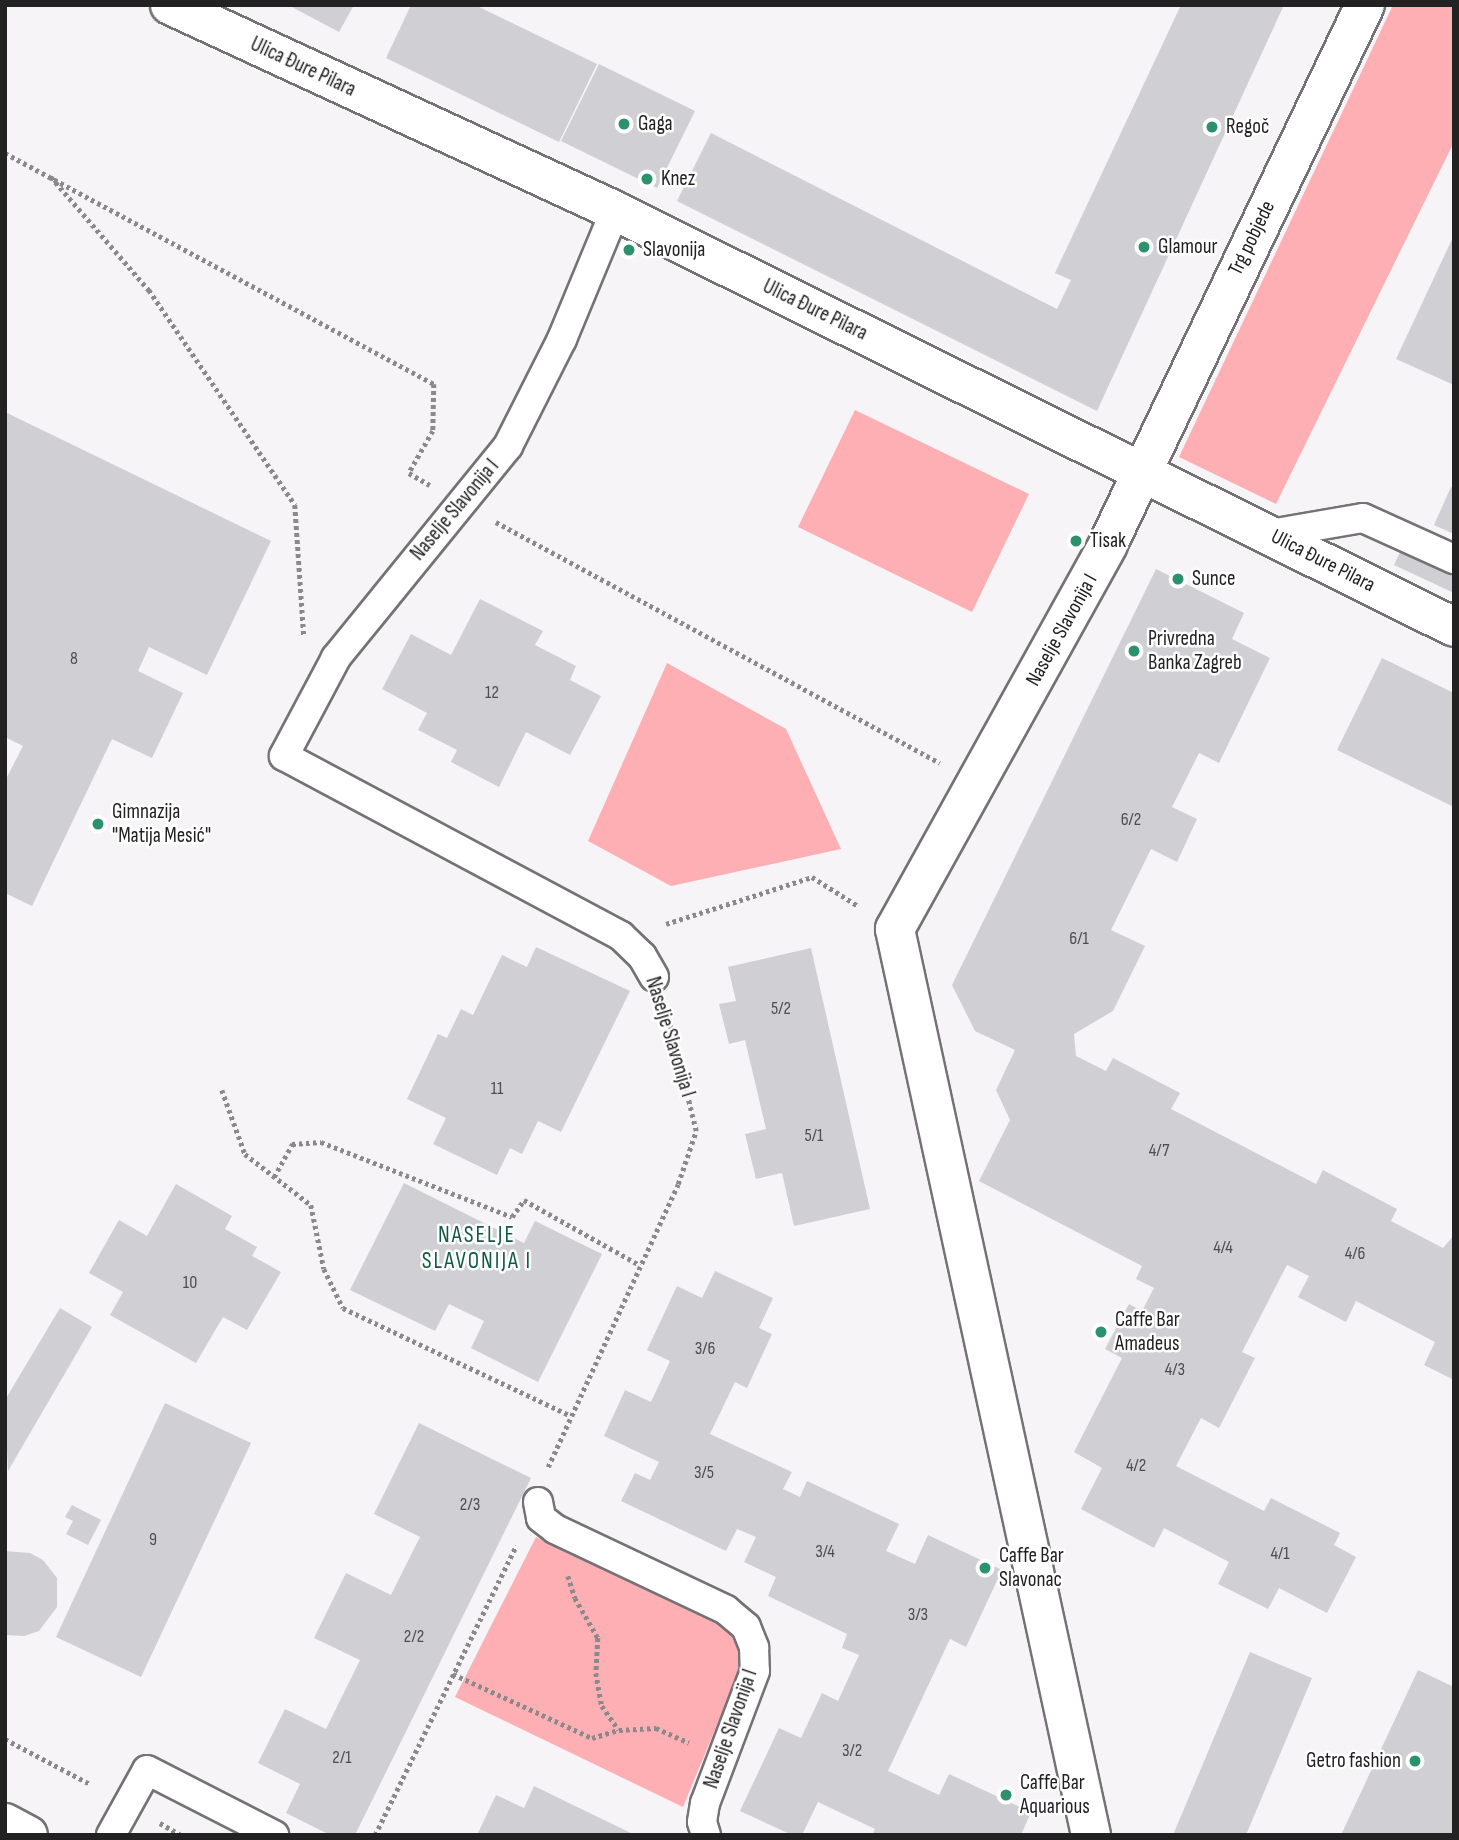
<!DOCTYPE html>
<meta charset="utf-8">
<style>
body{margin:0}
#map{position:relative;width:1459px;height:1840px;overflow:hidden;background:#f7f4f8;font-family:"Sofia Sans Condensed",sans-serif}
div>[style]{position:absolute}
.green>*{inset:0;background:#fdafb4}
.building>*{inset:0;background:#cfcfd4}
.path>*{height:4.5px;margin-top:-2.25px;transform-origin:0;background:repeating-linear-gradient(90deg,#8b898c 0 3.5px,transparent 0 7px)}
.roads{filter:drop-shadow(2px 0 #747275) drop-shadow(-2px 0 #747275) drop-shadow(0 2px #747275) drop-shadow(0 -2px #747275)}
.lane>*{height:28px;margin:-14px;padding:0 14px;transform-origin:14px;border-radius:14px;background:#fff}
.street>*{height:38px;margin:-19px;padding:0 19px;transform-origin:19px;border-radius:19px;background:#fff}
.primary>*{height:38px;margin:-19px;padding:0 19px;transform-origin:19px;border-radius:19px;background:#fff}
.dots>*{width:19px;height:19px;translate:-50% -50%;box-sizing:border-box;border:4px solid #fff;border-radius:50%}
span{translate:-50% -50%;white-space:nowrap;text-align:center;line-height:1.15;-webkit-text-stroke:5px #fff;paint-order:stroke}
.number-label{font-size:18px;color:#4e4d4f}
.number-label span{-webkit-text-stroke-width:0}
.street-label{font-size:21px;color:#232223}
.poi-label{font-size:21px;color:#232223}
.left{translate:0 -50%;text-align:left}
.right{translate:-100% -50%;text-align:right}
.neighbourhood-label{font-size:23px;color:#125a42;letter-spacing:2px}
.frame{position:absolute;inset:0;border:7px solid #232223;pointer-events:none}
</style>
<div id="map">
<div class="green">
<i style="clip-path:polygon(1393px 5px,1454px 5px,1454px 142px,1276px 504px,1179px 457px)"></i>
<i style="clip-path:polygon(855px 410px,1029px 494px,972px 612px,798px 527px)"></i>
<i style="clip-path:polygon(667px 663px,786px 729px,841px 849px,671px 886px,588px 841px)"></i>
<i style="clip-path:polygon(536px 1537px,726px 1627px,738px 1648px,738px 1674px,683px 1807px,455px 1697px)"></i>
</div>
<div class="building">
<i style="clip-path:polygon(288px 5px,354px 5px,339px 32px)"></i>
<i style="clip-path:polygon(411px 5px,475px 5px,597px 64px,559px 142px,386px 58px)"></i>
<i style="clip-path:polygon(1181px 5px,1284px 5px,1097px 411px,677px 201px,711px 133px,1057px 309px,1071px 280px,1055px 273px)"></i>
<i style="clip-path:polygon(599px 64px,695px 111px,657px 188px,561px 141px)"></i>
<i style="clip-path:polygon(1454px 235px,1454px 385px,1396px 359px)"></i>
<i style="clip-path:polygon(5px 412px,271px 541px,207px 675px,149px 647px,138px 671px,183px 693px,152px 758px,112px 739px,32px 906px,5px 893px,5px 781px,23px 746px,5px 737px)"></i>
<i style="clip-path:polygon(1451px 487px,1454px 488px,1454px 534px,1434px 525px)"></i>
<i style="clip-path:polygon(1410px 531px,1454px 551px,1454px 593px,1394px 565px)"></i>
<i style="clip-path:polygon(1156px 569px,1244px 613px,1232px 639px,1270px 658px,1219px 763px,1199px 753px,1172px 807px,1197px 819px,1177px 862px,1151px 849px,1111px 930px,1145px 946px,1113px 1011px,1074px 1034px,1076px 1056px,1106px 1071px,1113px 1058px,1180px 1093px,1171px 1109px,1316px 1184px,1323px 1170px,1397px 1209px,1391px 1221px,1443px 1248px,1454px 1235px,1454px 1380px,1424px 1365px,1435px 1342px,1356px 1301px,1346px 1322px,1298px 1297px,1309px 1276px,1287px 1265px,1242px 1352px,1255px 1358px,1219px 1428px,1201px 1418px,1176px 1466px,1264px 1511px,1271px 1498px,1340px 1533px,1334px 1545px,1356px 1557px,1327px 1613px,1279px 1588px,1268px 1609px,1218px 1584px,1229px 1562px,1164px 1528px,1154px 1548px,1081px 1509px,1102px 1468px,1074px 1452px,1122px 1358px,1105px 1349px,1129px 1304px,1142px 1311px,1154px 1288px,1136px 1279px,1142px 1266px,979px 1181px,1010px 1120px,996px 1090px,1015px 1050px,975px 1031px,952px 985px)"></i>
<i style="clip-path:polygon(480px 599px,543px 631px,535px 645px,576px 666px,570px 680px,601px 696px,570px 755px,526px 732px,499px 787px,451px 762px,457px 750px,418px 730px,427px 713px,382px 689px,411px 634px,451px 655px)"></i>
<i style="clip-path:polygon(1382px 658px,1454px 693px,1454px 807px,1337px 750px)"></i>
<i style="clip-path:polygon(536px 947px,630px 991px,561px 1132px,538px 1121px,522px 1154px,510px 1148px,497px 1175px,433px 1144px,446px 1118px,407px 1099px,438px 1034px,447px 1038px,461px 1009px,473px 1015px,502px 955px,527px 967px)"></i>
<i style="clip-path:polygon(811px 948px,870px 1209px,794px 1226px,782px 1173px,756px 1179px,745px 1134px,766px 1129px,745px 1040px,729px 1044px,719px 1004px,736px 1001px,728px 967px)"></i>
<i style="clip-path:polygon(404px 1183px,524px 1243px,535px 1221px,602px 1254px,538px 1382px,471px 1348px,484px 1321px,449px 1304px,435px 1331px,350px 1290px)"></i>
<i style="clip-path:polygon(176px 1184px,232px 1216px,225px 1229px,257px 1247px,252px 1256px,281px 1272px,247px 1330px,223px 1317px,196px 1363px,110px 1315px,123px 1292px,89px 1273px,119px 1220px,147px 1236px)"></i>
<i style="clip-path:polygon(715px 1271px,773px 1298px,759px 1328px,772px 1334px,747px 1388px,735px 1382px,710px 1434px,792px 1472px,783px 1489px,800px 1497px,807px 1481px,899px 1524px,886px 1551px,915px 1564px,928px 1535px,1002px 1570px,966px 1647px,950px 1639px,888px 1771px,939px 1795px,949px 1774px,1031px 1812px,1021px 1835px,872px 1835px,875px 1829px,818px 1802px,802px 1835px,792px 1835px,740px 1811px,779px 1728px,801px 1738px,822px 1693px,838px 1701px,859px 1655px,842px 1648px,847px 1634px,768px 1596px,776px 1577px,744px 1562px,756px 1537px,737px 1529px,726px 1551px,621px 1501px,635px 1473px,650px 1480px,659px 1462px,604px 1436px,625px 1390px,651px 1402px,670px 1361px,647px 1350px,677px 1286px,702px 1298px)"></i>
<i style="clip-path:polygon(60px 1308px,92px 1327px,8px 1471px,5px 1400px)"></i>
<i style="clip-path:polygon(165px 1403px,251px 1443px,141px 1677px,56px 1637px)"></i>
<i style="clip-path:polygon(419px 1423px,531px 1478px,355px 1835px,330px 1835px,286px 1813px,300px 1784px,258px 1763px,285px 1709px,326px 1729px,360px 1660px,314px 1638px,346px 1573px,391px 1595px,420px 1537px,374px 1514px)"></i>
<i style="clip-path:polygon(72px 1505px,101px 1520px,88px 1545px,66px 1534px,73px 1521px,65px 1517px)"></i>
<i style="clip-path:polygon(5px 1551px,30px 1553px,43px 1560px,57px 1578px,57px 1607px,39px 1631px,24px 1636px,5px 1635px)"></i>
<i style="clip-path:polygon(1250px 1652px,1312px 1678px,1246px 1835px,1173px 1835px)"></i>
<i style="clip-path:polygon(1418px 1670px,1454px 1687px,1454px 1835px,1341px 1835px)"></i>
<i style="clip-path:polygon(534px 1786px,635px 1835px,477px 1835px,496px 1795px,524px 1808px)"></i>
</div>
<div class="path">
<i style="left:5px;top:153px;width:487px;rotate:28.3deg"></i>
<i style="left:434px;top:384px;width:47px;rotate:91.2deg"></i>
<i style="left:433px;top:431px;width:48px;rotate:119.7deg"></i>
<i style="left:409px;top:473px;width:24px;rotate:30deg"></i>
<i style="left:51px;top:177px;width:150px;rotate:49.1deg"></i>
<i style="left:149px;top:290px;width:260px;rotate:55.8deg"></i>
<i style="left:295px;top:505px;width:131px;rotate:86.1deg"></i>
<i style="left:496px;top:522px;width:505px;rotate:28.49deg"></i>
<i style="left:666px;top:924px;width:153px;rotate:-17.8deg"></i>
<i style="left:812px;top:877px;width:54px;rotate:32.2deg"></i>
<i style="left:222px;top:1090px;width:68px;rotate:70.2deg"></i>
<i style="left:245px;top:1154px;width:83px;rotate:37.7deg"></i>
<i style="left:311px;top:1205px;width:65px;rotate:78.5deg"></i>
<i style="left:324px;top:1269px;width:43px;rotate:64deg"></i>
<i style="left:343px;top:1308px;width:252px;rotate:25.3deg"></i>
<i style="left:274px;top:1177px;width:38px;rotate:-61deg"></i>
<i style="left:292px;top:1144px;width:29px;rotate:-4deg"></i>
<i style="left:321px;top:1142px;width:205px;rotate:21.4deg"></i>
<i style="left:512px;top:1217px;width:21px;rotate:-55deg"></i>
<i style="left:524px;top:1200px;width:133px;rotate:29.3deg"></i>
<i style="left:548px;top:1467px;width:311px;rotate:-65.3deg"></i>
<i style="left:678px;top:1184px;width:56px;rotate:-71.2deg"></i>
<i style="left:696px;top:1131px;width:125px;rotate:-103.9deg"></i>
<i style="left:568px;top:1576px;width:23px;rotate:72deg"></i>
<i style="left:575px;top:1598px;width:46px;rotate:60.1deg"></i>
<i style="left:598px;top:1638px;width:35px;rotate:93deg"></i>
<i style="left:596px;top:1673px;width:34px;rotate:80deg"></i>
<i style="left:602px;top:1706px;width:29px;rotate:55deg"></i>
<i style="left:453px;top:1674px;width:153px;rotate:24.7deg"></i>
<i style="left:592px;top:1738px;width:28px;rotate:-17deg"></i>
<i style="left:619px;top:1730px;width:37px;rotate:-3deg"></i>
<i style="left:656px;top:1728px;width:36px;rotate:24deg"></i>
<i style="left:5px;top:1739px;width:96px;rotate:27.9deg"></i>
<i style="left:160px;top:1823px;width:24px;rotate:30deg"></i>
<i style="left:375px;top:1835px;width:322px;rotate:-64deg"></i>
</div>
<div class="roads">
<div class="lane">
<i style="left:615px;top:211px;width:139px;rotate:112.5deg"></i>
<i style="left:562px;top:339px;width:120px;rotate:116.8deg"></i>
<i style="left:508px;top:446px;width:273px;rotate:129.1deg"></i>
<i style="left:336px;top:658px;width:111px;rotate:118deg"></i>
<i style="left:284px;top:756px;width:382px;rotate:28.1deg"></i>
<i style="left:621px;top:936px;width:29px;rotate:44deg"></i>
<i style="left:642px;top:956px;width:24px;rotate:60deg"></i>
<i style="left:1270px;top:534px;width:94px;rotate:-9.8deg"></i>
<i style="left:1363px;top:518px;width:100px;rotate:24.3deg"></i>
<i style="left:538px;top:1502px;width:16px;rotate:79deg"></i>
<i style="left:541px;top:1518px;width:18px;rotate:38deg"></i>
<i style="left:555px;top:1529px;width:189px;rotate:25.3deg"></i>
<i style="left:726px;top:1610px;width:26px;rotate:40deg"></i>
<i style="left:746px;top:1627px;width:22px;rotate:68deg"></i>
<i style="left:754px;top:1647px;width:24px;rotate:88deg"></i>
<i style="left:755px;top:1671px;width:141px;rotate:110.7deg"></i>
<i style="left:705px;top:1803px;width:19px;rotate:99deg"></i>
<i style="left:702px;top:1822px;width:14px;rotate:73deg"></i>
<i style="left:111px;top:1835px;width:74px;rotate:-61deg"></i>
<i style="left:147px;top:1770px;width:143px;rotate:27.1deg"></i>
</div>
<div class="street">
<i style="left:170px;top:5px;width:490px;rotate:24.8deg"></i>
<i style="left:615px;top:211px;width:936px;rotate:26.37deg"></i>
<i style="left:1091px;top:1835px;width:927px;rotate:-102.21deg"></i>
<i style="left:895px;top:929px;width:440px;rotate:-61deg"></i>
<i style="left:1108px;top:544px;width:597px;rotate:-64.51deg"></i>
</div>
<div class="primary">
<i style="left:5px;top:1823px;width:26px;rotate:28deg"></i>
</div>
</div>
<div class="dots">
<i style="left:624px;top:124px;background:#2c926e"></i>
<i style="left:1212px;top:127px;background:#2c926e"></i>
<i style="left:647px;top:179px;background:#2c926e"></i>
<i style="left:1144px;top:247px;background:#2c926e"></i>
<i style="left:629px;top:250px;background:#2c926e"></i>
<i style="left:1076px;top:541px;background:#2c926e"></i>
<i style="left:1178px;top:579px;background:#2c926e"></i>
<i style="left:1134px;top:651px;background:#2c926e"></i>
<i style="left:98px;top:824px;background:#2c926e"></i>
<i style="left:1101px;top:1332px;background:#2c926e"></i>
<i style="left:985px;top:1568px;background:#2c926e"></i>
<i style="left:1415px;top:1761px;background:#2c926e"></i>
<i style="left:1006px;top:1795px;background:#2c926e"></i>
</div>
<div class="number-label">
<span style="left:74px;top:659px">8</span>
<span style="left:492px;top:693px">12</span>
<span style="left:1131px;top:820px">6/2</span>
<span style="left:1079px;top:939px">6/1</span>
<span style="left:781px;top:1009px">5/2</span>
<span style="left:497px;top:1089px">11</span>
<span style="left:814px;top:1136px">5/1</span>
<span style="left:1159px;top:1151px">4/7</span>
<span style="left:1223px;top:1248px">4/4</span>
<span style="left:1355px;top:1254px">4/6</span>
<span style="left:190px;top:1283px">10</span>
<span style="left:705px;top:1349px">3/6</span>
<span style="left:1175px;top:1370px">4/3</span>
<span style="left:1136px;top:1466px">4/2</span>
<span style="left:704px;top:1473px">3/5</span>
<span style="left:470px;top:1505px">2/3</span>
<span style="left:153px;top:1540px">9</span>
<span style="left:825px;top:1552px">3/4</span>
<span style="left:1280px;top:1554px">4/1</span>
<span style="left:918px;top:1615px">3/3</span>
<span style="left:414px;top:1637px">2/2</span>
<span style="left:852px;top:1751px">3/2</span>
<span style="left:342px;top:1758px">2/1</span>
</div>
<div class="street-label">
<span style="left:303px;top:67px;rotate:25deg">Ulica Đure Pilara</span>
<span style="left:1252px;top:238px;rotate:-64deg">Trg pobjede</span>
<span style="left:815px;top:310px;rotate:26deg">Ulica Đure Pilara</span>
<span style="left:455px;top:510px;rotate:-50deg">Naselje Slavonija I</span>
<span style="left:1323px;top:561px;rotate:27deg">Ulica Đure Pilara</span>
<span style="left:1062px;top:630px;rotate:-61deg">Naselje Slavonija I</span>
<span style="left:670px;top:1037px;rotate:73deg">Naselje Slavonija I</span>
<span style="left:731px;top:1729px;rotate:-71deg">Naselje Slavonija I</span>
</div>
<div class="poi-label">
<span class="left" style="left:638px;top:124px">Gaga</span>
<span class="left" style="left:1226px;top:127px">Regoč</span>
<span class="left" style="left:661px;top:179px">Knez</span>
<span class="left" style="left:1158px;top:247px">Glamour</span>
<span class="left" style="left:643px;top:250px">Slavonija</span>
<span class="left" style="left:1090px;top:541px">Tisak</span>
<span class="left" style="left:1192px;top:579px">Sunce</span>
<span class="left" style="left:1148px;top:651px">Privredna<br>Banka Zagreb</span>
<span class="left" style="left:112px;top:824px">Gimnazija<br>"Matija Mesić"</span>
<span class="left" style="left:1115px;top:1332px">Caffe Bar<br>Amadeus</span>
<span class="left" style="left:999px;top:1568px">Caffe Bar<br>Slavonac</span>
<span class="right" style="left:1401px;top:1761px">Getro fashion</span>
<span class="left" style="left:1020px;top:1795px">Caffe Bar<br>Aquarious</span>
</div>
<div class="neighbourhood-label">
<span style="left:477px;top:1248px">NASELJE<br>SLAVONIJA I</span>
</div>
<div class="frame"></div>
</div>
